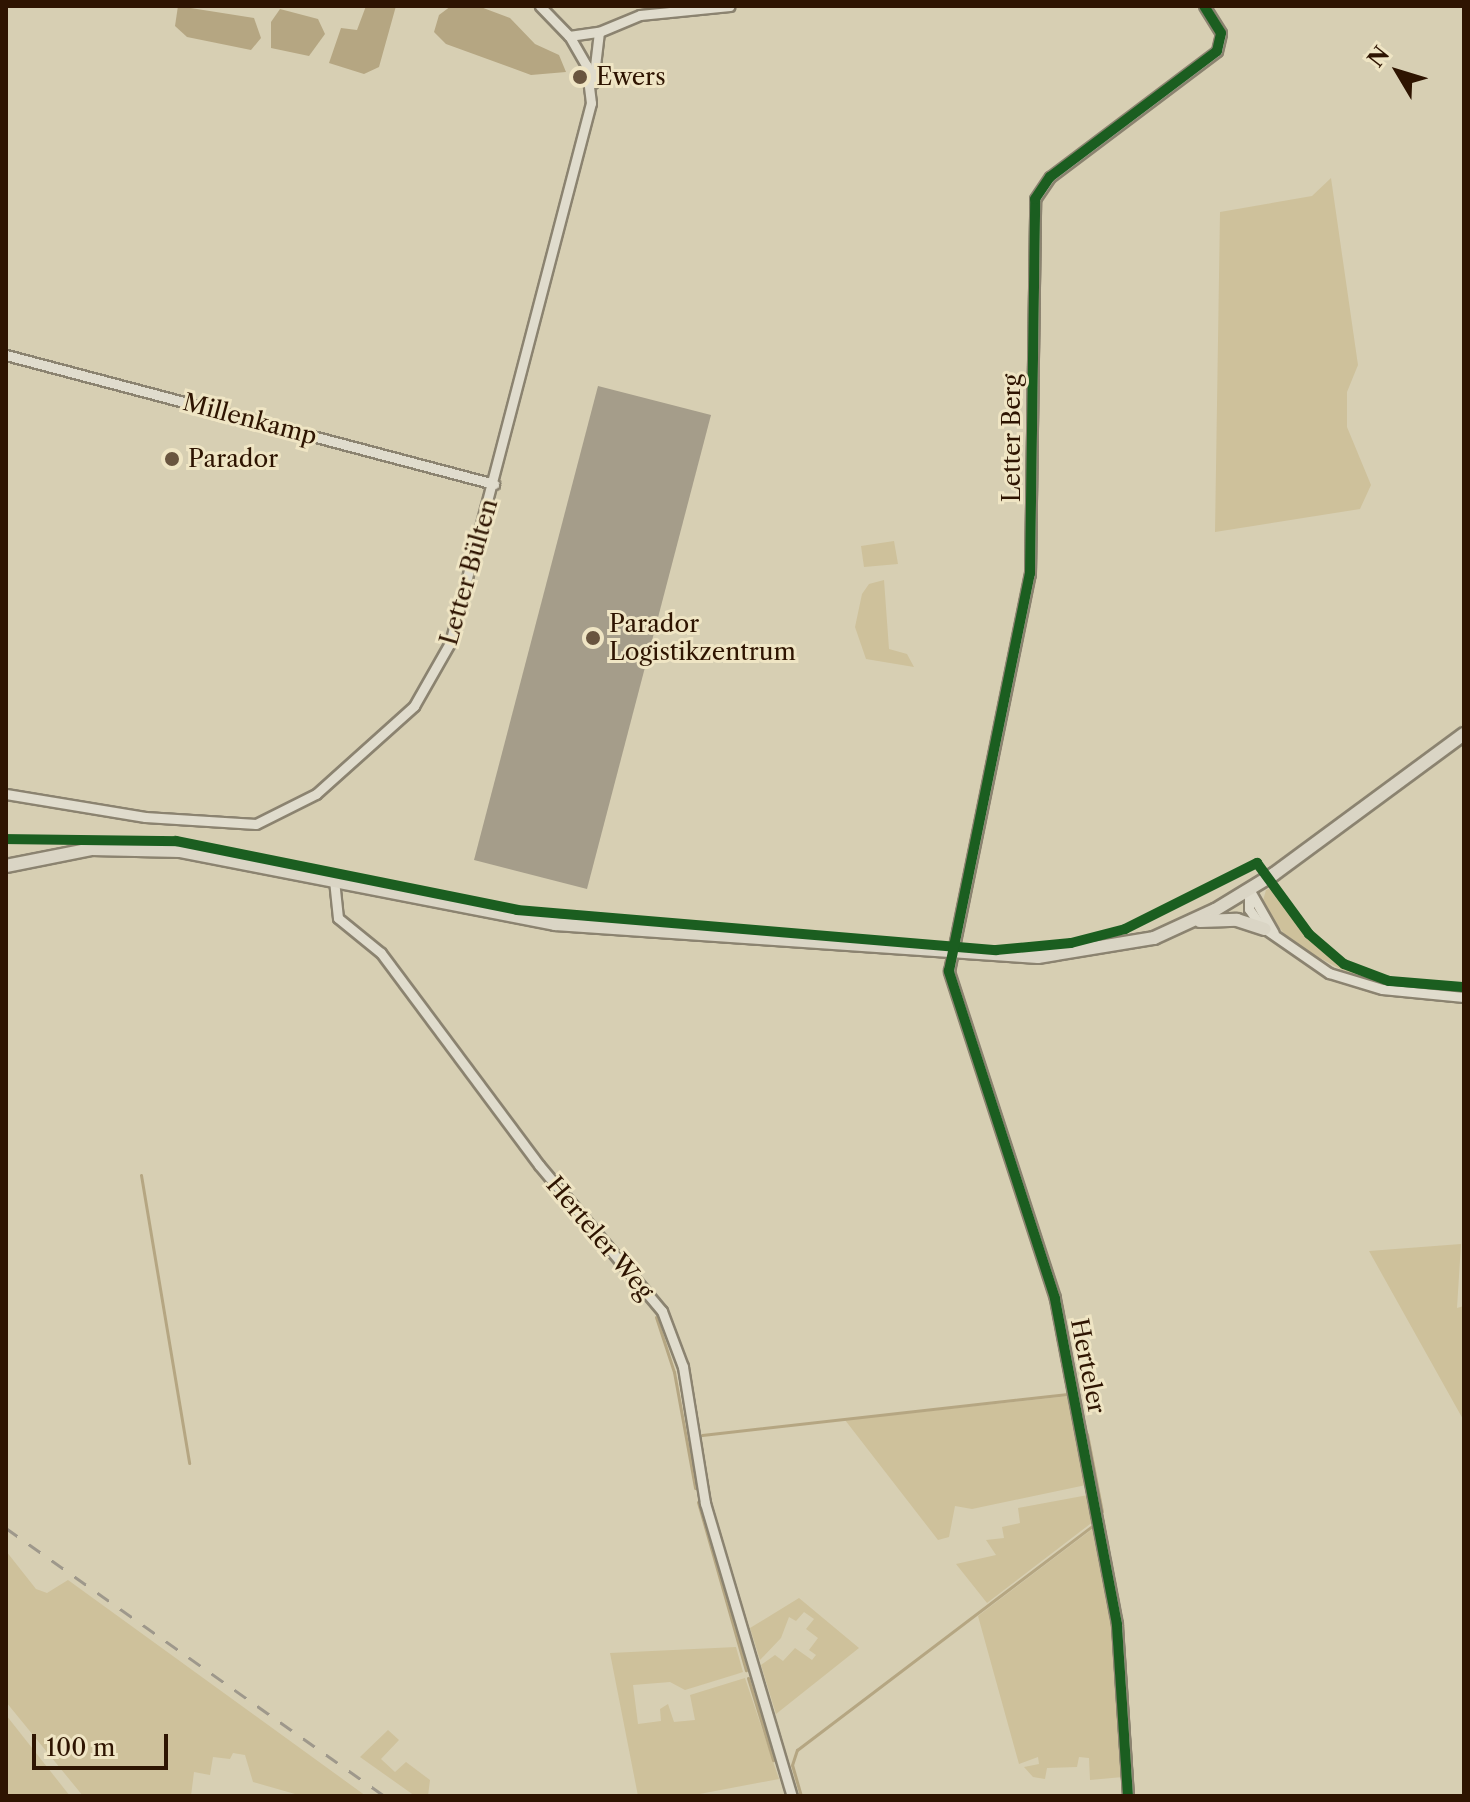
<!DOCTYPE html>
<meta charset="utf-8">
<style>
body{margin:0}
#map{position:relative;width:1470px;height:1802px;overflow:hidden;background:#d7cfb3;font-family:"Libre Caslon Text",serif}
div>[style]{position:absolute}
.green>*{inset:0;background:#cec19b}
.water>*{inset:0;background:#b5a682}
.stream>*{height:3px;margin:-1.5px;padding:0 1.5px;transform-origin:1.5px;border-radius:1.5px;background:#b5a682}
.building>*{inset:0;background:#a59d8a}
.roads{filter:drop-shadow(2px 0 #8b8370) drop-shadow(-2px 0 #8b8370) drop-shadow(0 2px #8b8370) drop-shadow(0 -2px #8b8370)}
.minor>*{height:9px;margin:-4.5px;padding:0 4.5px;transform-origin:4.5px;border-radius:4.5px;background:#e0dccd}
.major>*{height:12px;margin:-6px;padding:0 6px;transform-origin:6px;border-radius:6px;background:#dad5c5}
.rail>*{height:3px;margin-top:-1.5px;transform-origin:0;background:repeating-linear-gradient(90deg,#9e988b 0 14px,transparent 0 28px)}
.cycleway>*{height:10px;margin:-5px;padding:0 5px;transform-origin:5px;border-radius:5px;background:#1b5e20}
.dots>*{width:22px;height:22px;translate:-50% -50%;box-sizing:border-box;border:4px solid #efe5c4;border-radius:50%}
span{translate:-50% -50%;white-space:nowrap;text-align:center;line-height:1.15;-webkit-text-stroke:6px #efe5c4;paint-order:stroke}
.poi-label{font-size:24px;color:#2e1401}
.left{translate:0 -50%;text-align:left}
.street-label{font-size:24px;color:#2e1401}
.frame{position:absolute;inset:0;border:8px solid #2e1401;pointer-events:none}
.north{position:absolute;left:1358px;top:32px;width:80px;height:80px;-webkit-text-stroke:6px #efe5c4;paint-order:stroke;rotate:308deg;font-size:22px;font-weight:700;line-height:32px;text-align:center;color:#2e1401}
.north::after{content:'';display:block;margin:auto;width:28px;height:36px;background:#2e1401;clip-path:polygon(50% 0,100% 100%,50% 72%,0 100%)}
.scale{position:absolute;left:32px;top:1734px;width:136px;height:36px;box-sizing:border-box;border:4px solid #2e1401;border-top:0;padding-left:10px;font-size:24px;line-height:28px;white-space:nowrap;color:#2e1401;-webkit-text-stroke:6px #efe5c4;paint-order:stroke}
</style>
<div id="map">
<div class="green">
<i style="clip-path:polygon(1331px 178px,1358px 365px,1347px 392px,1347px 427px,1371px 485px,1360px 509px,1215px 532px,1220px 212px,1312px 196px)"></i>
<i style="clip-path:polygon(894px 541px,898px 564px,864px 567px,861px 546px)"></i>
<i style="clip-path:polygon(884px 580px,889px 649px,907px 654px,914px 667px,866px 659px,855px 627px,862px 594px,869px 584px)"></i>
<i style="clip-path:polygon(1274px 887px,1311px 940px,1337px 961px,1378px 980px,1414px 986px,1357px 978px,1290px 942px,1262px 904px,1266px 890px)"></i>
<i style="clip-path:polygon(1461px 1244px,1457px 1308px,1464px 1306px,1464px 1421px,1369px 1251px)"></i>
<i style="clip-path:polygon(1069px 1396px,1086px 1485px,972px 1509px,955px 1506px,949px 1537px,938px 1540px,845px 1420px)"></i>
<i style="clip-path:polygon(1088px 1495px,1094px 1521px,987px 1603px,956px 1564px,996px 1555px,986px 1540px,1004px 1538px,1002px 1527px,1020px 1523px,1018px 1508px)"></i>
<i style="clip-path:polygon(1095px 1527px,1113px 1623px,1123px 1777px,1090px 1780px,1089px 1758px,1079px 1757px,1077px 1767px,1047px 1768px,1045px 1779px,1033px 1777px,1024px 1767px,1039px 1764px,1038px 1757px,1019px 1764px,978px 1616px)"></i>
<i style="clip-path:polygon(6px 1551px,36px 1589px,47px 1593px,68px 1580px,366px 1796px,302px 1796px,253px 1782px,245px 1755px,233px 1753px,230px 1759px,213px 1757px,210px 1775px,194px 1772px,191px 1796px,83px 1796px,6px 1702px)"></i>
<i style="clip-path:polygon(799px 1598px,859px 1648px,776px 1714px,761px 1665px,775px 1655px,783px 1661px,795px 1648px,812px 1660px,816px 1655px,809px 1650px,818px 1638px,806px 1629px,814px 1619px,804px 1612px,796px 1621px,789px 1617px,781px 1638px,760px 1660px,750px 1628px)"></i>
<i style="clip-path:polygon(736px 1647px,743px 1672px,737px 1674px,685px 1690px,670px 1682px,633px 1685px,638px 1724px,661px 1721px,660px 1709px,668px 1704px,674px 1722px,695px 1720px,690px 1695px,745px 1678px,779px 1779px,689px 1796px,638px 1796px,610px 1653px)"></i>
<i style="clip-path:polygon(6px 1715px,70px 1796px,6px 1796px)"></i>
<i style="clip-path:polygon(388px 1730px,399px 1740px,381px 1759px,395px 1772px,406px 1762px,430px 1780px,428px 1796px,415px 1796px,360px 1757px)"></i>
</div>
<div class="water">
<i style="clip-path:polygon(178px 6px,254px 18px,261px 38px,251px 50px,187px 37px,175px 26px)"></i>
<i style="clip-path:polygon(366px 6px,396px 6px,379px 67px,364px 74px,329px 63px,341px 28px,357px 30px)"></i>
<i style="clip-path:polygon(451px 6px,478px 6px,510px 18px,535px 44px,559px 55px,566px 72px,531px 75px,446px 44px,434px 32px,439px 15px)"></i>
<i style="clip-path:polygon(280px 9px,318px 19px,325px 34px,309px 56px,271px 48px,271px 22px)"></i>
</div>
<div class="stream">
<i style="left:141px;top:1175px;width:292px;rotate:80.5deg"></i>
<i style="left:656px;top:1317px;width:58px;rotate:71.9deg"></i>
<i style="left:674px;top:1372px;width:118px;rotate:79.7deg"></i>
<i style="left:1087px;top:1434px;width:79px;rotate:79.1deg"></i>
<i style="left:702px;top:1435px;width:368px;rotate:-6.4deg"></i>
<i style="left:698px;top:1502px;width:175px;rotate:74.1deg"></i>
<i style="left:748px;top:1678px;width:86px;rotate:73deg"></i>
<i style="left:801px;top:1796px;width:32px;rotate:-106deg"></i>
<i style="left:792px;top:1765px;width:16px;rotate:-72deg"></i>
<i style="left:797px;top:1750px;width:372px;rotate:-37.2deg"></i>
</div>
<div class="building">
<i style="clip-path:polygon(598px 386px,711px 415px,587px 889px,474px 860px)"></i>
</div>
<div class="roads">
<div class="minor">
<i style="left:599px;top:32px;width:44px;rotate:-22.5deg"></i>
<i style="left:640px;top:15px;width:90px;rotate:-5.7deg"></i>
<i style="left:569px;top:36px;width:30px;rotate:-8deg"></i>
<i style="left:593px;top:83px;width:51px;rotate:-83.3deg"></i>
<i style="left:6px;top:355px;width:505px;rotate:14.81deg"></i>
<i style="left:6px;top:794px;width:141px;rotate:9.4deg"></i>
<i style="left:145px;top:817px;width:111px;rotate:3.6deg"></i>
<i style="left:256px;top:824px;width:67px;rotate:-26.6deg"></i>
<i style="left:316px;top:794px;width:132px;rotate:-41.9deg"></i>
<i style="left:414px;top:706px;width:73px;rotate:-60.3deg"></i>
<i style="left:450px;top:643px;width:558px;rotate:-75.37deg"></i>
<i style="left:591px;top:103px;width:38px;rotate:-97deg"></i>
<i style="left:586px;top:65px;width:34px;rotate:-120deg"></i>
<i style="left:569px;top:36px;width:42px;rotate:-134deg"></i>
<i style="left:334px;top:880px;width:38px;rotate:84deg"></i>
<i style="left:338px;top:918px;width:55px;rotate:39.1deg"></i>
<i style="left:381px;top:953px;width:264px;rotate:53.3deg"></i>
<i style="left:539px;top:1165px;width:191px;rotate:49.9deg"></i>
<i style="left:662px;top:1311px;width:60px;rotate:69.4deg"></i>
<i style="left:683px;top:1367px;width:138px;rotate:80.8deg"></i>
<i style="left:705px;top:1503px;width:306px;rotate:73.5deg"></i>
<i style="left:1249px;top:890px;width:19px;rotate:90deg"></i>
<i style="left:1249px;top:909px;width:21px;rotate:55deg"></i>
<i style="left:1261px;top:926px;width:83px;rotate:34.7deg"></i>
<i style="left:1329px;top:973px;width:55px;rotate:16.8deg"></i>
<i style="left:1382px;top:989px;width:82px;rotate:5.6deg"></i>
<i style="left:1250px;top:891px;width:48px;rotate:60.3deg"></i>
<i style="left:1128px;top:1796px;width:172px;rotate:-93.7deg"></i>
<i style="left:1117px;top:1624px;width:332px;rotate:-100.8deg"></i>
<i style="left:1055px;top:1298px;width:344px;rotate:-108deg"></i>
<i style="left:949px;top:971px;width:405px;rotate:-78.5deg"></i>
<i style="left:1030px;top:574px;width:375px;rotate:-89.2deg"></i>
<i style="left:1035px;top:199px;width:27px;rotate:-56deg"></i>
<i style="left:1050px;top:177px;width:209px;rotate:-37deg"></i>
<i style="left:1217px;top:51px;width:18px;rotate:-77deg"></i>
<i style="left:1221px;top:33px;width:32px;rotate:-122deg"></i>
</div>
<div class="major">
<i style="left:6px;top:866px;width:88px;rotate:-11.2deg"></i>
<i style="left:92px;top:849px;width:88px;rotate:1.3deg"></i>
<i style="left:180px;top:851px;width:382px;rotate:11deg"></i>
<i style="left:555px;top:924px;width:484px;rotate:3.9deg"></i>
<i style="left:1038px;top:957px;width:118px;rotate:-9.3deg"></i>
<i style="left:1154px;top:938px;width:67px;rotate:-24.7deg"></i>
<i style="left:1215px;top:910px;width:69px;rotate:-31.4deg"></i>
<i style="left:1274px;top:874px;width:236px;rotate:-36.4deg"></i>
<i style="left:1200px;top:921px;width:37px;rotate:-2deg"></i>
<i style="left:1237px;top:920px;width:29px;rotate:18deg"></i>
</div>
</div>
<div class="rail">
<i style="left:6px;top:1528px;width:463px;rotate:35.3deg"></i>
</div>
<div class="cycleway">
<i style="left:6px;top:839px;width:170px;rotate:0.7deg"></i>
<i style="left:176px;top:841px;width:348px;rotate:11.4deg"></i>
<i style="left:517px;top:910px;width:481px;rotate:4.8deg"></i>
<i style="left:996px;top:950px;width:75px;rotate:-5.3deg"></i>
<i style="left:1071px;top:943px;width:56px;rotate:-14.5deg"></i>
<i style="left:1125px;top:929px;width:148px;rotate:-26.6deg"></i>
<i style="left:1257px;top:863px;width:88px;rotate:53.8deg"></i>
<i style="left:1309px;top:934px;width:46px;rotate:40.6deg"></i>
<i style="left:1344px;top:964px;width:48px;rotate:20.7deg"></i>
<i style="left:1389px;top:981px;width:75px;rotate:4.6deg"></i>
<i style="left:1128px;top:1796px;width:172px;rotate:-93.7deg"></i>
<i style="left:1117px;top:1624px;width:332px;rotate:-100.8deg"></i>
<i style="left:1055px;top:1298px;width:344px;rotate:-108deg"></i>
<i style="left:949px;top:971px;width:405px;rotate:-78.5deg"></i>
<i style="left:1030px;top:574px;width:375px;rotate:-89.2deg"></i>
<i style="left:1035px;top:199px;width:27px;rotate:-56deg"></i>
<i style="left:1050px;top:177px;width:209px;rotate:-37deg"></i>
<i style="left:1217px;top:51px;width:18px;rotate:-77deg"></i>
<i style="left:1221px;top:33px;width:32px;rotate:-122deg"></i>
</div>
<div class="dots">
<i style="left:580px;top:77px;background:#69553f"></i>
<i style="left:172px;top:459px;background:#69553f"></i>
<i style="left:593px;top:638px;background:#69553f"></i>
</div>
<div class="poi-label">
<span class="left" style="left:596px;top:77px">Ewers</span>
<span class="left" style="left:188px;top:459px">Parador</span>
<span class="left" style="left:609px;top:638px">Parador<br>Logistikzentrum</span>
</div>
<div class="street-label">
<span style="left:250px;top:419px;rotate:15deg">Millenkamp</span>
<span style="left:1012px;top:438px;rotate:-90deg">Letter Berg</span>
<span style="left:469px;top:572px;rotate:-74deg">Letter Bülten</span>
<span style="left:600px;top:1238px;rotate:50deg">Herteler Weg</span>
<span style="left:1088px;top:1366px;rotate:79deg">Herteler</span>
</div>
<div class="frame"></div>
<div class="north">N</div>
<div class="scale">100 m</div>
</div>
